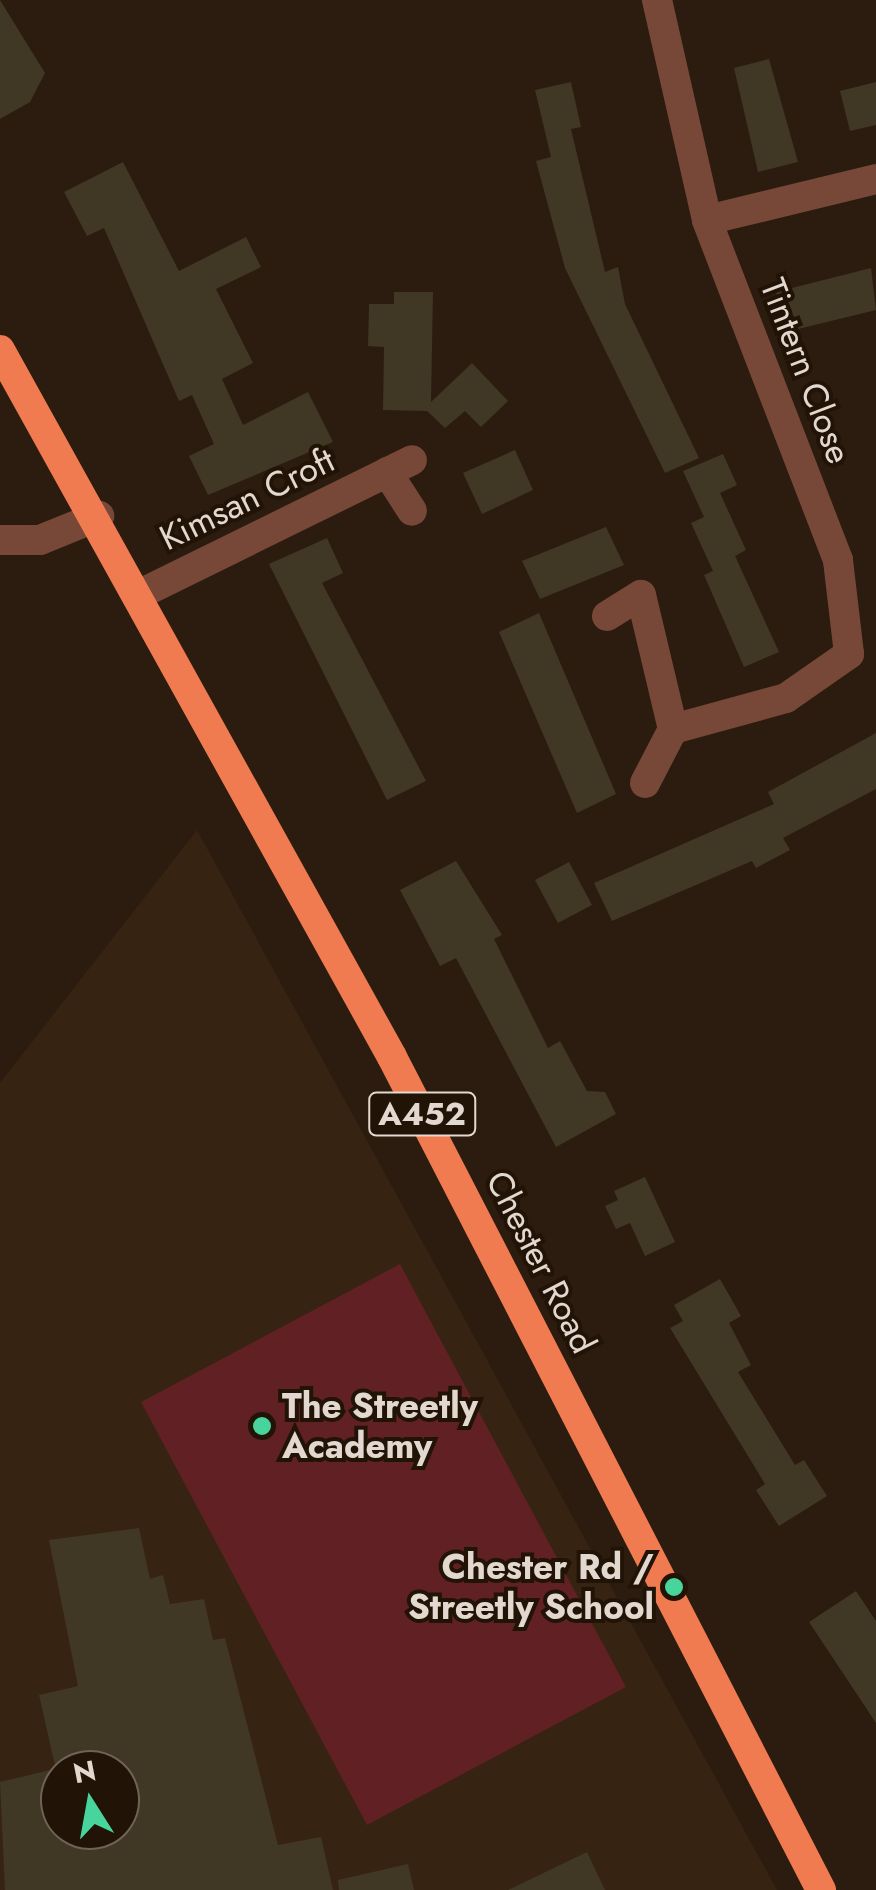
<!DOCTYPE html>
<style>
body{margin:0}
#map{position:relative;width:876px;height:1890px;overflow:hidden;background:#2b1c0f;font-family:Jost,sans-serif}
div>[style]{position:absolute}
.built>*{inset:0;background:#372311}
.green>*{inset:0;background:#602024}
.building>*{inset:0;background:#413725}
.minor>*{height:30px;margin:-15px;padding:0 15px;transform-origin:15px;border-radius:15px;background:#774837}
.highway>*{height:30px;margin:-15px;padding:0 15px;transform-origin:15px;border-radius:15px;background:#f17b50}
.dots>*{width:28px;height:28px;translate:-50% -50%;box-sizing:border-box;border:5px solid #211306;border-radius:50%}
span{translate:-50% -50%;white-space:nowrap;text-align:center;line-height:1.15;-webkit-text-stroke:8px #211306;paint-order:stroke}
.shield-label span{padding:2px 8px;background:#211306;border:2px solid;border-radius:8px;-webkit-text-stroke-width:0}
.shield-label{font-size:32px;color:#e3d8d0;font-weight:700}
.street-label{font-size:35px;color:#e3d8d0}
.poi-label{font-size:35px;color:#e3d8d0;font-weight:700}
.left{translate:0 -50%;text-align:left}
.right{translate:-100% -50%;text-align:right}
.north{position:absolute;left:40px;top:1750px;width:100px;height:100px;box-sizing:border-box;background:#211306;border:2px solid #6f6257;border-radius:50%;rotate:349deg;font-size:28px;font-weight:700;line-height:40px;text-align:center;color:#e3d8d0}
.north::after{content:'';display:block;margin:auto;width:35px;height:45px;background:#48d49d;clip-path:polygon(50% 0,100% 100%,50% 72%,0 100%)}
</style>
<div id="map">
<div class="built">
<i style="clip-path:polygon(evenodd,197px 830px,777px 1890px,0 1890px,0 1083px,197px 830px,60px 1770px,120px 1770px,120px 1830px,60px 1830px,60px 1770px)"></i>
</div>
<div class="green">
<i style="clip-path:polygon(400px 1264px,626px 1687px,367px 1825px,141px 1402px)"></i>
</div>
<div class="building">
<i style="clip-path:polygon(0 0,45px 73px,30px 102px,0 119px)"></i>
<i style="clip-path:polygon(769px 59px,798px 162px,758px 172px,734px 68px)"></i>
<i style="clip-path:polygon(571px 82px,581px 127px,571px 129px,605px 272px,618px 267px,625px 304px,699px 458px,665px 473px,565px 268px,536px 161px,551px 157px,535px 90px)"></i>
<i style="clip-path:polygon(876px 82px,876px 125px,850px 131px,840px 91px)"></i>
<i style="clip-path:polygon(123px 162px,179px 271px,246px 237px,261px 267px,216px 289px,253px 363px,222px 379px,243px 425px,308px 392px,333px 442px,208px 495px,189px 456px,214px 444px,192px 395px,179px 401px,104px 228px,87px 236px,64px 192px)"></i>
<i style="clip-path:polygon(871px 268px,876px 310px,786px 332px,776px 292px)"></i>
<i style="clip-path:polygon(394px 292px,433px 292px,431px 402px,472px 363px,508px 401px,481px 427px,465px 411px,445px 428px,427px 411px,383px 410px,384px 347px,368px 346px,369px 304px,394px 304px)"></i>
<i style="clip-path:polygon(515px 450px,533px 490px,482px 514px,463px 473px)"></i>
<i style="clip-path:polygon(723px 454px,737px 485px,720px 493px,746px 550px,735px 556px,779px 652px,744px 667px,704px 575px,713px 571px,691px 523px,704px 517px,683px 471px)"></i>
<i style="clip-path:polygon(606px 527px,624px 565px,540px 599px,522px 561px)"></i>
<i style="clip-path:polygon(327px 538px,343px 573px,322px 583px,426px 781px,387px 800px,269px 564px)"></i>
<i style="clip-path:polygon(539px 613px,616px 794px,577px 813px,499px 632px)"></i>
<i style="clip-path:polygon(876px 733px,876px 789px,783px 838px,790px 850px,756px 868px,752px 861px,612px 921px,594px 883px,774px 804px,768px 792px)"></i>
<i style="clip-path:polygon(456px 861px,502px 935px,494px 939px,548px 1048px,560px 1041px,587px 1091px,605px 1092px,616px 1114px,556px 1147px,456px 958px,440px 966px,400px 890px)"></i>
<i style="clip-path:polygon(569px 862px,592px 905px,558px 923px,535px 880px)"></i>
<i style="clip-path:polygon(645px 1177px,675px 1242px,645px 1256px,630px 1223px,616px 1229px,605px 1206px,618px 1200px,614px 1191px)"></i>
<i style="clip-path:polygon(720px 1279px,741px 1316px,729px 1323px,751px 1365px,738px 1372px,795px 1465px,804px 1460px,827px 1496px,779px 1526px,756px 1490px,765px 1484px,670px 1328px,683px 1321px,674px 1305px)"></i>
<i style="clip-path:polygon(139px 1528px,150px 1579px,163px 1575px,170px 1604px,204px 1599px,213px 1640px,225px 1638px,278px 1845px,321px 1837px,333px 1890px,5px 1890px,0 1782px,50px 1770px,60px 1830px,120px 1830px,120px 1770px,56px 1770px,39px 1695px,78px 1686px,49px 1540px)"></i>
<i style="clip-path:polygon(856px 1591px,876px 1621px,876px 1723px,809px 1622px)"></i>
<i style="clip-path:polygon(587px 1852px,605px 1890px,508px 1890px)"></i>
<i style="clip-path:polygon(408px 1864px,414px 1890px,339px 1890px,338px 1880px)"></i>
</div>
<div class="minor">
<i style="left:707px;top:220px;width:174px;rotate:-13.6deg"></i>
<i style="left:387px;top:472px;width:46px;rotate:57.3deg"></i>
<i style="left:0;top:540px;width:40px"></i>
<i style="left:40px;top:540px;width:64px;rotate:-22.1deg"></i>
<i style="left:140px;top:594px;width:303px;rotate:-26.2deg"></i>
<i style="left:607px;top:616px;width:40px;rotate:-32deg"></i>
<i style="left:641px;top:595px;width:138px;rotate:76.6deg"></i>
<i style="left:645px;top:783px;width:61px;rotate:-62.6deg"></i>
<i style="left:673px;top:729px;width:117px;rotate:-15.3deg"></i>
<i style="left:786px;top:698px;width:77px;rotate:-34.9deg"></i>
<i style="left:849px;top:654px;width:95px;rotate:-96.7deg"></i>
<i style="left:838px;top:560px;width:364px;rotate:-111.1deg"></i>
<i style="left:707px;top:220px;width:226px;rotate:-102.8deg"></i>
</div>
<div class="highway">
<i style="left:0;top:350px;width:808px;rotate:60.99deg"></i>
<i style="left:392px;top:1057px;width:937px;rotate:62.75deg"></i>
</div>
<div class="dots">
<i style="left:262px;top:1426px;background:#48d49d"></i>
<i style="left:674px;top:1587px;background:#48d49d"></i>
</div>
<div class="shield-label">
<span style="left:422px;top:1114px">A452</span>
</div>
<div class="street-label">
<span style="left:806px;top:371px;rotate:69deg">Tintern Close</span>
<span style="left:247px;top:499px;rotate:-26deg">Kimsan Croft</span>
<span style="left:541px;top:1262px;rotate:63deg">Chester Road</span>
</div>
<div class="poi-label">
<span class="left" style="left:282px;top:1426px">The Streetly<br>Academy</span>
<span class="right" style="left:654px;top:1587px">Chester Rd /<br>Streetly School</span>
</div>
<div class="north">N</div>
</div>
